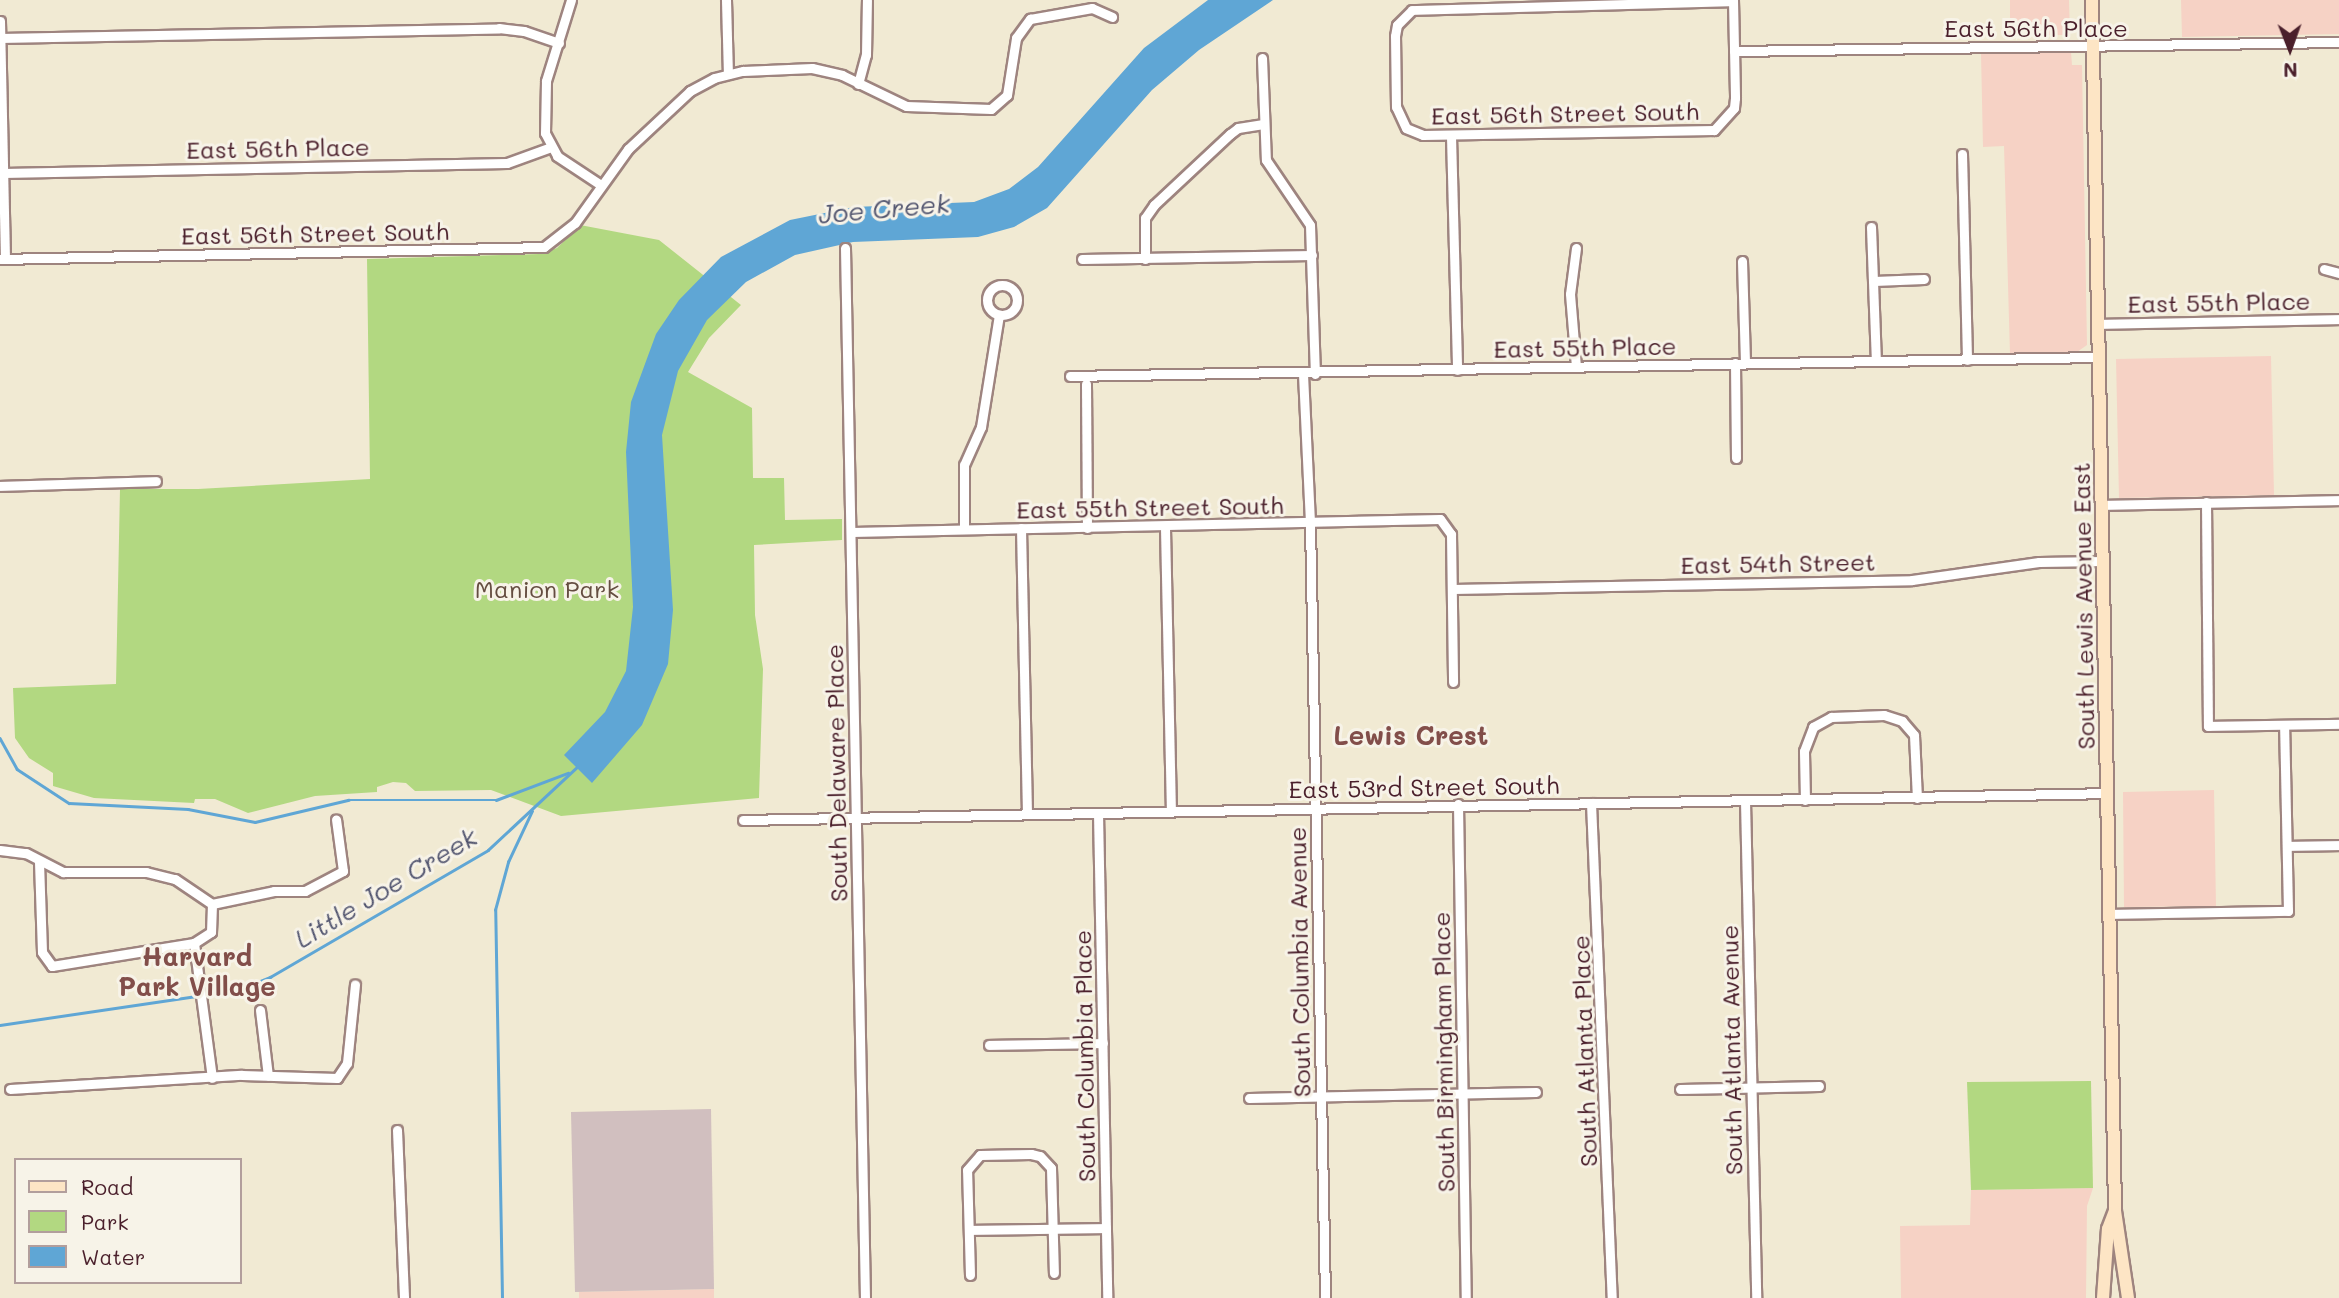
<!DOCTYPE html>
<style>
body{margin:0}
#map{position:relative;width:2339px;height:1298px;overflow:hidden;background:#f1ead3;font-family:Mali,sans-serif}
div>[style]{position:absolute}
.built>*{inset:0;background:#f6d2c5}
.industrial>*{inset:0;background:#d1bfbf}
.green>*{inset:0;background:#b2d881}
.water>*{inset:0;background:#5fa6d5}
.stream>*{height:2.5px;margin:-1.25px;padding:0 1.25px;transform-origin:1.25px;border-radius:1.25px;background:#5fa6d5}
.roads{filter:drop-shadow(2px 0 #9e847f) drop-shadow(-2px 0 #9e847f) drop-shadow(0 2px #9e847f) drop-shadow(0 -2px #9e847f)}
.street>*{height:9px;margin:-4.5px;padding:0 4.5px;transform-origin:4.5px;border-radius:4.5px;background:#fff}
.street>.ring{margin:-4.5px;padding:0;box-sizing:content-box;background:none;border:9px solid #fff;border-radius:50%}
.secondary>*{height:12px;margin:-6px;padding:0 6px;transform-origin:6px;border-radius:6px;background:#fde5c5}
span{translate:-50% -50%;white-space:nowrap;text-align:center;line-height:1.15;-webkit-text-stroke:6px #f7f3e8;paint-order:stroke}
.street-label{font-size:24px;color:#4a1f2b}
.park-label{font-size:24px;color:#644d40}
.water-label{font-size:26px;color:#52556f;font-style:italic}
.neighbourhood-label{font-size:26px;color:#824e4a;font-weight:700}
.legend{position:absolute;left:14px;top:1158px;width:228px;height:126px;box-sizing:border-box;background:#f7f3e8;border:2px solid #b29e9c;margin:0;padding:9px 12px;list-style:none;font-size:21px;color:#4a1f2b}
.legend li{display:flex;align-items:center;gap:14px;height:35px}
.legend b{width:35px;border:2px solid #b29e9c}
.north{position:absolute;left:2255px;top:14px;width:70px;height:70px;-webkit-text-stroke:5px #f7f3e8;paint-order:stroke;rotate:179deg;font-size:19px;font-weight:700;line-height:28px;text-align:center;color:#4a1f2b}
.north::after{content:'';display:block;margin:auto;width:24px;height:32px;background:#4a1f2b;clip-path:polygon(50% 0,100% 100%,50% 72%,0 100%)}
</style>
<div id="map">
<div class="built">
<i style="clip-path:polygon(2010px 0,2069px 0,2070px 35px,2010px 35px)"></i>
<i style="clip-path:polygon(2181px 0,2339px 0,2339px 34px,2182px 37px)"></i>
<i style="clip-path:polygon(2071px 52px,2072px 65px,2082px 65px,2087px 345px,2077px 352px,2010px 354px,2004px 146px,1983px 147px,1981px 54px)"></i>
<i style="clip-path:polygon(2271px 356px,2274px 495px,2119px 498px,2116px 359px)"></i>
<i style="clip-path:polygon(2214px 790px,2216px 906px,2124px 907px,2123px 792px)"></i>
<i style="clip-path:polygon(2093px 1188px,2087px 1206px,2086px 1298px,1901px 1298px,1900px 1226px,1970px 1225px,1971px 1190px)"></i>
<i style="clip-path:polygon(714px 1289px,714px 1298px,579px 1298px,579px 1292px)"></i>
</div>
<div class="industrial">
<i style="clip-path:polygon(711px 1109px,714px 1289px,575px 1292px,571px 1112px)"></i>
</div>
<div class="green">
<i style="clip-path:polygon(580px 225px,659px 240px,741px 305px,709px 338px,688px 372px,752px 408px,753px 478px,784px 478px,785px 520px,842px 519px,842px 540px,754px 545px,755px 615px,763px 669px,759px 798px,561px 816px,491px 790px,415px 791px,406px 783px,393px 782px,377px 787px,377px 792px,315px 796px,248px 813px,215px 799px,195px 799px,194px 803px,94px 798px,53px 786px,53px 773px,29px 758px,15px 738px,13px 688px,116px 684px,120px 489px,198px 489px,370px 479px,367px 259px,539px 254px,557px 248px)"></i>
<i style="clip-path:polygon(2091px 1081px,2093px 1188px,1971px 1190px,1967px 1082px)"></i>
</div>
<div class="water">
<i style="clip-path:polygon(1208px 0,1273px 0,1199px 50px,1152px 90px,1047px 208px,1014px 227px,978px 237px,853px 242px,795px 255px,746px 282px,707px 320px,678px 371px,662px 435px,673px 610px,668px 664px,642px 725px,592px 783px,564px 755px,605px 712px,626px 671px,633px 607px,626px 452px,631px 402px,656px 334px,679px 300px,721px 257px,790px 220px,854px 207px,974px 202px,1009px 189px,1038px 167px,1144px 48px)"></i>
</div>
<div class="stream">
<i style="left:0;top:738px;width:35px;rotate:61deg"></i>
<i style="left:17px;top:769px;width:62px;rotate:33.2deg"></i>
<i style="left:69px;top:803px;width:119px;rotate:2.9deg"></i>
<i style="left:188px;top:809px;width:68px;rotate:11deg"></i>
<i style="left:255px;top:822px;width:96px;rotate:-13.3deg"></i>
<i style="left:348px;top:800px;width:148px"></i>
<i style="left:496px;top:800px;width:77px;rotate:-20.6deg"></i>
<i style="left:0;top:1025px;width:241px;rotate:-8.4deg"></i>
<i style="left:238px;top:990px;width:35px;rotate:-22deg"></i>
<i style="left:270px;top:977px;width:252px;rotate:-30.2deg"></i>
<i style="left:488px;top:850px;width:122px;rotate:-43deg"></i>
<i style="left:502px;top:1298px;width:388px;rotate:-91deg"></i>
<i style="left:495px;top:910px;width:50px;rotate:-74.8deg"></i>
<i style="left:508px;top:862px;width:56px;rotate:-64.8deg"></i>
</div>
<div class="roads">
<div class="street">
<i style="left:571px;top:0;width:85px;rotate:107.2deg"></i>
<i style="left:546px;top:81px;width:52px;rotate:91.1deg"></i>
<i style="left:545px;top:133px;width:26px;rotate:62deg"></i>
<i style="left:557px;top:156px;width:53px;rotate:33.4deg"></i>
<i style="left:726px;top:0;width:74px;rotate:88.5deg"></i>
<i style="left:1733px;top:0;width:98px;rotate:88.8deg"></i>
<i style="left:1735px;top:98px;width:10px;rotate:96deg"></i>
<i style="left:1734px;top:108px;width:30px;rotate:132deg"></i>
<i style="left:1714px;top:130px;width:291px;rotate:179deg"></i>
<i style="left:1423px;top:135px;width:18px;rotate:-158deg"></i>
<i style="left:1406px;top:128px;width:23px;rotate:-115deg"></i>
<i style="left:1396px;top:107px;width:71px;rotate:-90.8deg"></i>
<i style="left:1395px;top:36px;width:11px;rotate:-80deg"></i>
<i style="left:1397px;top:25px;width:21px;rotate:-45deg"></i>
<i style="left:1412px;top:10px;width:321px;rotate:-1.6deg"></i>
<i style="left:0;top:21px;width:238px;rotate:88.8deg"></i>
<i style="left:0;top:38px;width:499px;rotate:-1.1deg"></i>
<i style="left:499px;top:28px;width:25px;rotate:7deg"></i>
<i style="left:524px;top:31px;width:37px;rotate:19deg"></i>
<i style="left:1734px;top:51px;width:605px;rotate:-0.85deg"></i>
<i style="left:1262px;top:58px;width:102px;rotate:87.8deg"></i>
<i style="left:1266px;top:160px;width:78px;rotate:55.9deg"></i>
<i style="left:1310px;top:225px;width:149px;rotate:88.1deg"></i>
<i style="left:858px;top:84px;width:30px;rotate:-75deg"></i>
<i style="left:866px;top:55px;width:55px;rotate:-89deg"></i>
<i style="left:1451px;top:136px;width:234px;rotate:88.5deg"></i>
<i style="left:1962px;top:154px;width:206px;rotate:88.6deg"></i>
<i style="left:3px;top:173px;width:504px;rotate:-1.14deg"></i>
<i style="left:507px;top:163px;width:47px;rotate:-20deg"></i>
<i style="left:1871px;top:227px;width:134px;rotate:87.9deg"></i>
<i style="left:845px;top:248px;width:1050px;rotate:88.91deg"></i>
<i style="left:1576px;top:248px;width:46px;rotate:97.4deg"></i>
<i style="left:1570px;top:294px;width:73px;rotate:85.3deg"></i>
<i style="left:0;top:259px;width:544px;rotate:-1.26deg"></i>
<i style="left:544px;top:247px;width:39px;rotate:-38deg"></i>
<i style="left:575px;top:223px;width:91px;rotate:-54.4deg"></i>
<i style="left:628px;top:149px;width:85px;rotate:-43.1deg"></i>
<i style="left:690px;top:91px;width:27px;rotate:-28deg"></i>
<i style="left:714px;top:78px;width:30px;rotate:-14deg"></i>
<i style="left:743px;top:71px;width:69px;rotate:-2.5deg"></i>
<i style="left:812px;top:68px;width:31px;rotate:13deg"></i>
<i style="left:842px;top:75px;width:71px;rotate:25.8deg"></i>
<i style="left:906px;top:106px;width:85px;rotate:2deg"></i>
<i style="left:991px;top:109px;width:21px;rotate:-41deg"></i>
<i style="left:1007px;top:95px;width:58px;rotate:-81deg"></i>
<i style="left:1016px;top:38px;width:24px;rotate:-54deg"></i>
<i style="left:1030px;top:19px;width:63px;rotate:-10.1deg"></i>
<i style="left:1092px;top:8px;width:22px;rotate:24deg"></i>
<i style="left:1082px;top:259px;width:230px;rotate:-1deg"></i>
<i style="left:1145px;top:259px;width:41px;rotate:-90deg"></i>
<i style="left:1145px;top:218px;width:16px;rotate:-55deg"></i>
<i style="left:1154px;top:205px;width:104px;rotate:-43.1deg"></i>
<i style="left:1230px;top:134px;width:10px;rotate:-37deg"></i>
<i style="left:1238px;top:128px;width:24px;rotate:-9deg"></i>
<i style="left:1742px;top:261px;width:102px;rotate:88.3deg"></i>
<i style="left:2324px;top:269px;width:16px;rotate:15deg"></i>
<i style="left:1874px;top:281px;width:50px;rotate:-2.3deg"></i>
<i class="ring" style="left:987px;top:285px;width:21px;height:21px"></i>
<i style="left:2099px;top:324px;width:240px;rotate:-1.2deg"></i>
<i style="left:1735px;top:363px;width:95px;rotate:89.4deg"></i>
<i style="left:1303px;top:374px;width:149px;rotate:87.3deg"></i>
<i style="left:1310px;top:523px;width:775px;rotate:88.89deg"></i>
<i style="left:1070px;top:376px;width:1030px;rotate:-1.06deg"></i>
<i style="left:1086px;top:384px;width:144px;rotate:89.6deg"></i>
<i style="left:0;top:486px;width:156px;rotate:-1.8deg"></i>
<i style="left:2206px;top:502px;width:224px;rotate:89.5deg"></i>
<i style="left:2208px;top:726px;width:131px;rotate:-0.9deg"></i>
<i style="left:2103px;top:505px;width:236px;rotate:-1.2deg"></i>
<i style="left:1021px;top:528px;width:286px;rotate:88.8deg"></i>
<i style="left:1165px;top:528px;width:283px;rotate:88.8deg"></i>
<i style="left:964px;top:529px;width:64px;rotate:-90deg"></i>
<i style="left:964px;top:465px;width:42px;rotate:-65.9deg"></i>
<i style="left:981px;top:427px;width:113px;rotate:-80.9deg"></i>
<i style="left:852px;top:532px;width:588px;rotate:-1.27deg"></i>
<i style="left:1440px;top:519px;width:19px;rotate:54deg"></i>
<i style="left:1451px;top:534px;width:148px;rotate:89.2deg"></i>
<i style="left:1453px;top:589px;width:459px;rotate:-1.1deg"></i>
<i style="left:1912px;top:580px;width:128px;rotate:-8.1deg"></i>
<i style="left:2039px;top:562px;width:64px;rotate:-0.9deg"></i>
<i style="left:1805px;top:800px;width:49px;rotate:-91.2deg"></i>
<i style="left:1804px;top:751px;width:26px;rotate:-69deg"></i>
<i style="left:1813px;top:727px;width:21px;rotate:-29deg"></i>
<i style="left:1831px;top:717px;width:53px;rotate:-2.2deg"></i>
<i style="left:1884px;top:715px;width:19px;rotate:18deg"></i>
<i style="left:1902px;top:721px;width:18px;rotate:49deg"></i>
<i style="left:1914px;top:735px;width:63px;rotate:87.3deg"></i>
<i style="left:1745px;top:801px;width:497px;rotate:88.7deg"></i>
<i style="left:1591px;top:803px;width:495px;rotate:87.6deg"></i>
<i style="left:1458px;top:804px;width:494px;rotate:89.1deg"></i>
<i style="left:1098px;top:813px;width:485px;rotate:88.9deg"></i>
<i style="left:743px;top:820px;width:1363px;rotate:-1.13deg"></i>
<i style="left:2287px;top:846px;width:52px;rotate:-1.1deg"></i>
<i style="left:0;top:850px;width:26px;rotate:7deg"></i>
<i style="left:26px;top:853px;width:42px;rotate:27.2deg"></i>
<i style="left:63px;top:872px;width:83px"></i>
<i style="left:146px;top:872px;width:30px;rotate:14deg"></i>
<i style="left:175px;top:879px;width:45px;rotate:34deg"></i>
<i style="left:212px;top:904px;width:28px;rotate:92deg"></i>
<i style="left:211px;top:932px;width:20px;rotate:147deg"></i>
<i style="left:194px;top:943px;width:144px;rotate:170.8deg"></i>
<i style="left:52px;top:966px;width:17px;rotate:-126deg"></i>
<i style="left:42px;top:952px;width:91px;rotate:-91.9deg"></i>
<i style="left:212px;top:904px;width:63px;rotate:-11.8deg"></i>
<i style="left:274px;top:891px;width:31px"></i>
<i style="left:305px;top:891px;width:43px;rotate:-27.8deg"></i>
<i style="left:343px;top:871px;width:52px;rotate:-97.7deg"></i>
<i style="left:2110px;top:914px;width:178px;rotate:-1deg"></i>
<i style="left:2288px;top:911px;width:186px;rotate:-91.2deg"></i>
<i style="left:194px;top:943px;width:136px;rotate:82.4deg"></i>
<i style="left:260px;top:1010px;width:66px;rotate:83.1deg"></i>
<i style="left:989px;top:1045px;width:114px;rotate:-1deg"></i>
<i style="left:10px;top:1089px;width:232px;rotate:-3.5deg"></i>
<i style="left:242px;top:1075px;width:95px;rotate:1.8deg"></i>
<i style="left:337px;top:1078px;width:18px;rotate:-56deg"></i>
<i style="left:347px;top:1063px;width:79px;rotate:-84.2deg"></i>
<i style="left:1680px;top:1089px;width:139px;rotate:-1.2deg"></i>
<i style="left:1249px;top:1098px;width:287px;rotate:-1.2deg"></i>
<i style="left:397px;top:1130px;width:168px;rotate:87.6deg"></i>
<i style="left:969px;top:1230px;width:137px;rotate:-0.8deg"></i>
<i style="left:970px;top:1275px;width:105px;rotate:-91.6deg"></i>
<i style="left:967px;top:1170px;width:20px;rotate:-49deg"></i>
<i style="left:980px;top:1155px;width:51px;rotate:-1.1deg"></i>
<i style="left:1031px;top:1154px;width:9px;rotate:13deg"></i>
<i style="left:1040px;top:1156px;width:16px;rotate:47deg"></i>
<i style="left:1051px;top:1168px;width:105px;rotate:88.4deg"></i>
</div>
<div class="secondary">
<i style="left:2092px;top:0;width:1211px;rotate:88.91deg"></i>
<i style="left:2115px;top:1211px;width:88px;rotate:81.5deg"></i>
<i style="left:2103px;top:1298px;width:69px;rotate:-85.9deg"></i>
<i style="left:2108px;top:1229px;width:19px;rotate:-69deg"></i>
</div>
</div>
<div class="street-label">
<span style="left:2036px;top:28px">East 56th Place</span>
<span style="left:1565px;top:113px;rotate:-1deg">East 56th Street South</span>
<span style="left:278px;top:148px;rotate:-1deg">East 56th Place</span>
<span style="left:315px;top:233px;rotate:-1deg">East 56th Street South</span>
<span style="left:2219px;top:302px;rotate:-1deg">East 55th Place</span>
<span style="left:1585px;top:347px;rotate:-1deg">East 55th Place</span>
<span style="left:1150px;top:507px;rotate:-1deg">East 55th Street South</span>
<span style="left:1778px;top:563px;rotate:-1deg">East 54th Street</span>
<span style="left:2083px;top:606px;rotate:-91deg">South Lewis Avenue East</span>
<span style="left:836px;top:773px;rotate:-91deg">South Delaware Place</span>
<span style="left:1424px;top:787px;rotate:-1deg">East 53rd Street South</span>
<span style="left:1299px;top:962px;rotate:-91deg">South Columbia Avenue</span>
<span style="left:1731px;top:1050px;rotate:-91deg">South Atlanta Avenue</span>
<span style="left:1584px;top:1051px;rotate:-92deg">South Atlanta Place</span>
<span style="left:1443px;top:1052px;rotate:-91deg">South Birmingham Place</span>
<span style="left:1084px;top:1056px;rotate:-91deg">South Columbia Place</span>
</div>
<div class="park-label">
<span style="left:547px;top:589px">Manion Park</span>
</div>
<div class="water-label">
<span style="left:884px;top:209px;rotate:-5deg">Joe Creek</span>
<span style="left:386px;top:888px;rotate:-31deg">Little Joe Creek</span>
</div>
<div class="neighbourhood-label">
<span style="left:1411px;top:736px">Lewis Crest</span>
<span style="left:197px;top:972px">Harvard<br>Park Village</span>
</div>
<ul class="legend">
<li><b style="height:9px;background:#fde5c5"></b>Road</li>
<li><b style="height:19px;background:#b2d881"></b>Park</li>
<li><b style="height:19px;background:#5fa6d5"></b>Water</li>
</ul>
<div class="north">N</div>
</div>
